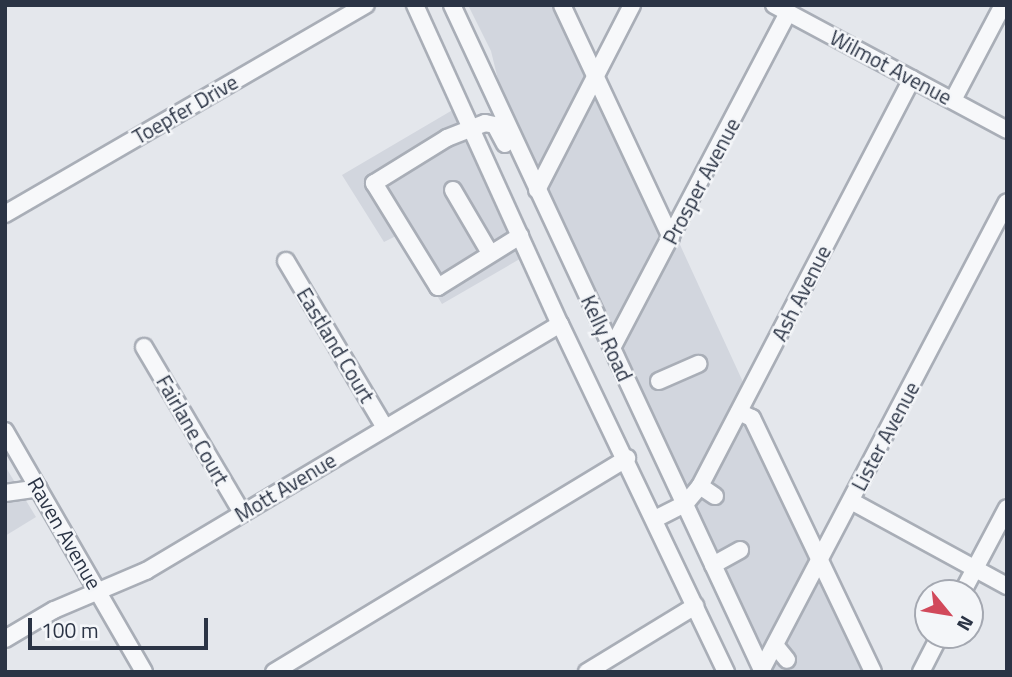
<!DOCTYPE html>
<style>
body{margin:0}
#map{position:relative;width:1012px;height:677px;overflow:hidden;background:#e4e7ec;font-family:"Titillium Web",sans-serif}
div>[style]{position:absolute}
.built>*{inset:0;background:#d2d6de}
.roads{filter:drop-shadow(2px 0 #a9aeb7) drop-shadow(-2px 0 #a9aeb7) drop-shadow(0 2px #a9aeb7) drop-shadow(0 -2px #a9aeb7)}
.minor>*{height:16px;margin:-8px;padding:0 8px;transform-origin:8px;border-radius:8px;background:#f7f8fa}
span{translate:-50% -50%;white-space:nowrap;text-align:center;line-height:1.15;-webkit-text-stroke:5px #f4f6f9;paint-order:stroke}
.street-label{font-size:21px;color:#2b3445}
.frame{position:absolute;inset:0;border:7px solid #2b3445;pointer-events:none}
.north{position:absolute;left:914px;top:579px;width:70px;height:70px;box-sizing:border-box;background:#f4f6f9;border:2px solid #a4a8b1;border-radius:50%;rotate:120deg;font-size:19px;font-weight:700;line-height:28px;text-align:center;color:#2b3445}
.north::after{content:'';display:block;margin:auto;width:24px;height:32px;background:#d1495b;clip-path:polygon(50% 0,100% 100%,50% 72%,0 100%)}
.scale{position:absolute;left:28px;top:618px;width:180px;height:32px;box-sizing:border-box;border:4px solid #2b3445;border-top:0;padding-left:9px;font-size:21px;line-height:24px;white-space:nowrap;color:#2b3445;-webkit-text-stroke:5px #f4f6f9;paint-order:stroke}
</style>
<div id="map">
<div class="built">
<i style="clip-path:polygon(468px 5px,570px 5px,876px 672px,771px 672px,502px 96px,491px 51px)"></i>
<i style="clip-path:polygon(456px 108px,525px 256px,442px 304px,400px 234px,384px 242px,342px 175px)"></i>
<i style="clip-path:polygon(5px 466px,36px 517px,5px 536px)"></i>
</div>
<div class="roads">
<div class="minor">
<i style="left:415px;top:5px;width:350px;rotate:65.6deg"></i>
<i style="left:560px;top:324px;width:386px;rotate:64.5deg"></i>
<i style="left:452px;top:5px;width:736px;rotate:65deg"></i>
<i style="left:562px;top:5px;width:257px;rotate:64.9deg"></i>
<i style="left:774px;top:5px;width:264px;rotate:28.2deg"></i>
<i style="left:953px;top:100px;width:107px;rotate:-62.2deg"></i>
<i style="left:505px;top:144px;width:21px;rotate:-118deg"></i>
<i style="left:495px;top:125px;width:10px;rotate:-169deg"></i>
<i style="left:485px;top:123px;width:41px;rotate:158.5deg"></i>
<i style="left:447px;top:138px;width:86px;rotate:148.3deg"></i>
<i style="left:374px;top:183px;width:122px;rotate:58.4deg"></i>
<i style="left:438px;top:287px;width:97px;rotate:-31.9deg"></i>
<i style="left:453px;top:190px;width:73px;rotate:59.6deg"></i>
<i style="left:537px;top:190px;width:208px;rotate:-62.8deg"></i>
<i style="left:5px;top:214px;width:417px;rotate:-30.1deg"></i>
<i style="left:286px;top:261px;width:194px;rotate:59.3deg"></i>
<i style="left:144px;top:347px;width:193px;rotate:59.4deg"></i>
<i style="left:612px;top:348px;width:378px;rotate:-62.3deg"></i>
<i style="left:659px;top:381px;width:43px;rotate:-23.6deg"></i>
<i style="left:739px;top:412px;width:14px;rotate:25deg"></i>
<i style="left:752px;top:418px;width:281px;rotate:64.5deg"></i>
<i style="left:5px;top:431px;width:278px;rotate:60deg"></i>
<i style="left:700px;top:486px;width:18px;rotate:34deg"></i>
<i style="left:5px;top:493px;width:34px;rotate:-8deg"></i>
<i style="left:851px;top:501px;width:178px;rotate:28.6deg"></i>
<i style="left:655px;top:519px;width:34px;rotate:-27deg"></i>
<i style="left:685px;top:504px;width:23px;rotate:-50deg"></i>
<i style="left:700px;top:486px;width:459px;rotate:-62.5deg"></i>
<i style="left:713px;top:565px;width:31px;rotate:-29deg"></i>
<i style="left:962px;top:593px;width:96px;rotate:-62.1deg"></i>
<i style="left:5px;top:639px;width:57px;rotate:-30.6deg"></i>
<i style="left:54px;top:610px;width:100px;rotate:-23deg"></i>
<i style="left:146px;top:571px;width:482px;rotate:-30.8deg"></i>
<i style="left:775px;top:645px;width:19px;rotate:51deg"></i>
<i style="left:762px;top:669px;width:527px;rotate:-62.32deg"></i>
<i style="left:274px;top:672px;width:413px;rotate:-31.2deg"></i>
<i style="left:587px;top:672px;width:127px;rotate:-31.4deg"></i>
<i style="left:921px;top:672px;width:42px;rotate:-62.8deg"></i>
</div>
</div>
<div class="street-label">
<span style="left:891px;top:67px;rotate:28deg">Wilmot Avenue</span>
<span style="left:185px;top:109px;rotate:-30deg">Toepfer Drive</span>
<span style="left:701px;top:181px;rotate:-62deg">Prosper Avenue</span>
<span style="left:801px;top:293px;rotate:-63deg">Ash Avenue</span>
<span style="left:607px;top:338px;rotate:65deg">Kelly Road</span>
<span style="left:336px;top:345px;rotate:59deg">Eastland Court</span>
<span style="left:193px;top:430px;rotate:60deg">Fairlane Court</span>
<span style="left:885px;top:436px;rotate:-62deg">Lister Avenue</span>
<span style="left:285px;top:487px;rotate:-31deg">Mott Avenue</span>
<span style="left:65px;top:533px;rotate:60deg">Raven Avenue</span>
</div>
<div class="frame"></div>
<div class="north">N</div>
<div class="scale">100 m</div>
</div>
